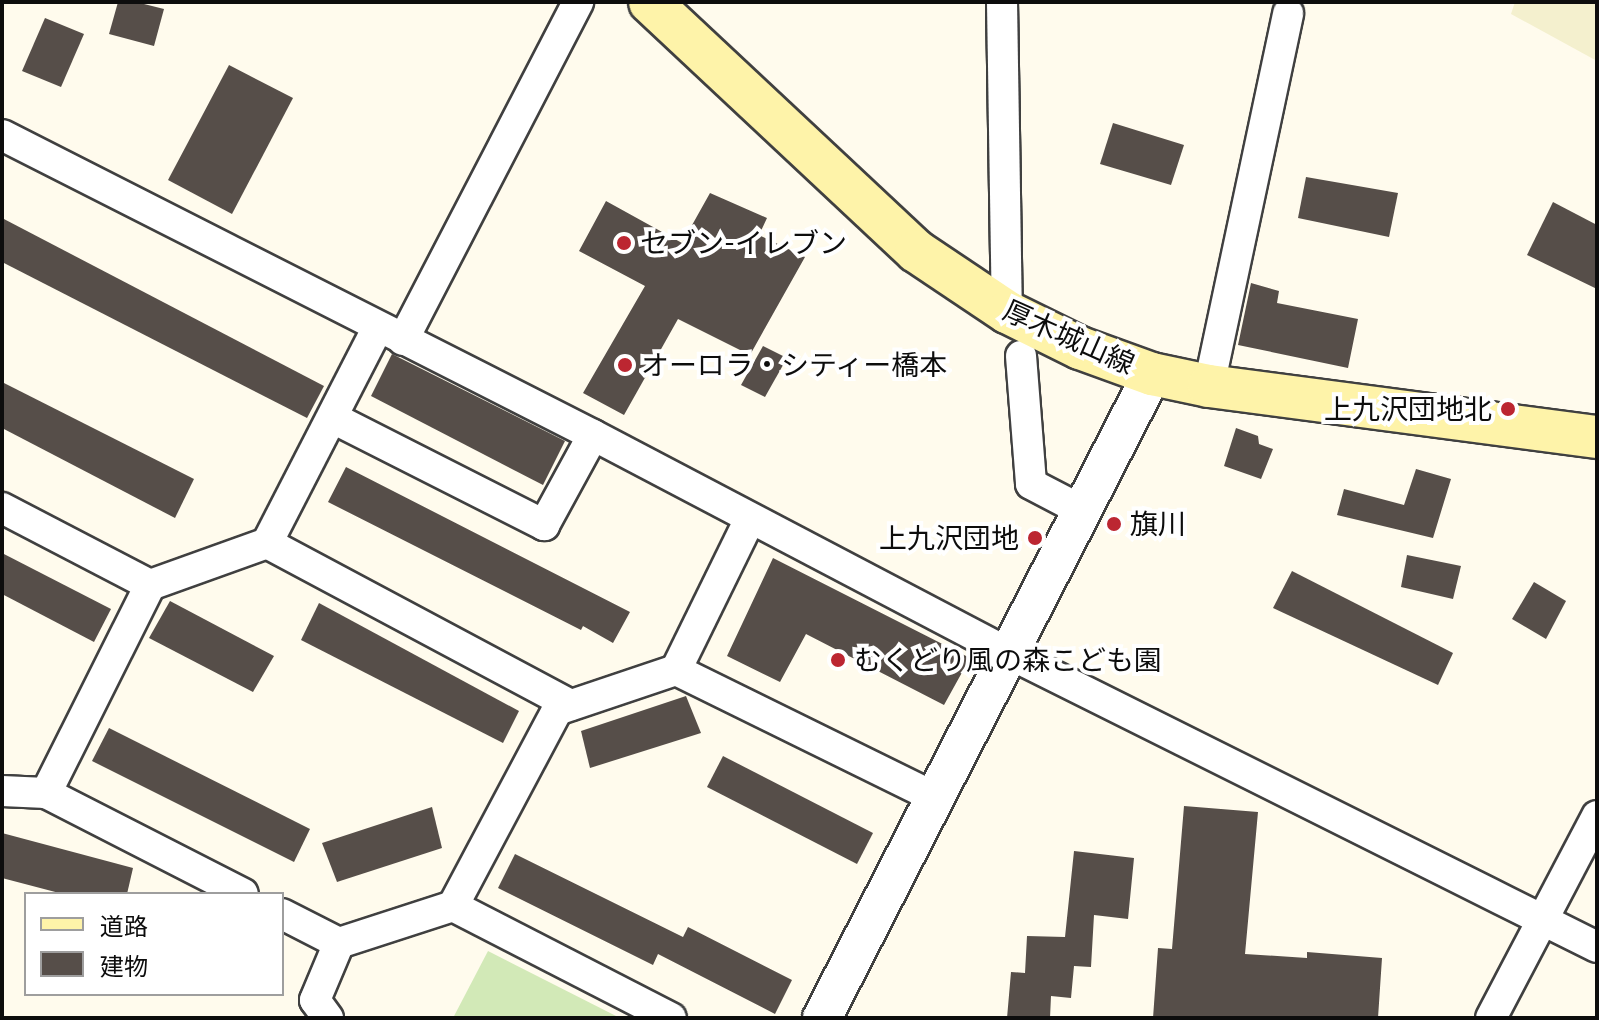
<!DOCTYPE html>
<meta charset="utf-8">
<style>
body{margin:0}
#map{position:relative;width:1599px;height:1020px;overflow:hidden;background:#fffbed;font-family:"IBM Plex Serif","Noto Sans JP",serif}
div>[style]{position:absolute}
.farmland>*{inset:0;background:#f4f0ce}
.green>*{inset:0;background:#d2e9b7}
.building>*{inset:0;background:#564e49}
.roads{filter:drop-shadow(2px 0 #404040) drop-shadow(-2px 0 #404040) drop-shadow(0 2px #404040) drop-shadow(0 -2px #404040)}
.minor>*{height:30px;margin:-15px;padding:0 15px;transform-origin:15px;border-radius:15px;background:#fff}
.tertiary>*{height:38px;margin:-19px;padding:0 19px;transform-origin:19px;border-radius:19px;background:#fff}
.secondary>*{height:42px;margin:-21px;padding:0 21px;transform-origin:21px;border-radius:21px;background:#fef3a9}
.dots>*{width:22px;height:22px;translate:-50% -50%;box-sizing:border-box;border:4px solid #fff;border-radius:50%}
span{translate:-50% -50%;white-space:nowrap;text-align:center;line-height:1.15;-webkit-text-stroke:8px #fff;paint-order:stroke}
.poi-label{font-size:28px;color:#0d0d0d}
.left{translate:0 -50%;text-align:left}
.right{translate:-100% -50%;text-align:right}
.street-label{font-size:28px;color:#0d0d0d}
.frame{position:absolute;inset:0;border:4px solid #0d0d0d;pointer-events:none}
.legend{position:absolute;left:24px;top:892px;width:260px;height:104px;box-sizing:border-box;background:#fff;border:2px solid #9e9e9e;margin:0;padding:10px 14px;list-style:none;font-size:24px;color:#0d0d0d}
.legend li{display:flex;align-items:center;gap:16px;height:40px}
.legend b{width:40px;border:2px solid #9e9e9e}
</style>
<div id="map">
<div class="farmland">
<i style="clip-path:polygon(1515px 2px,1597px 2px,1597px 61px,1511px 14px)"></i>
</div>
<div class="green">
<i style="clip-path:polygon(488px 951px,620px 1018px,453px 1018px)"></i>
</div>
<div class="building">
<i style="clip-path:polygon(118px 2px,136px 2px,164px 9px,154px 46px,109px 34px)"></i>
<i style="clip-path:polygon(45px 18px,84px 34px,61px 87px,22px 71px)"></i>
<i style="clip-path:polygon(229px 65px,293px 98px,232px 214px,168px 180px)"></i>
<i style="clip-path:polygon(1113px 123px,1184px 145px,1171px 185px,1100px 164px)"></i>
<i style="clip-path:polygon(1306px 177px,1398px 193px,1389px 237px,1298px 218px)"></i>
<i style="clip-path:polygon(710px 193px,767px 218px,759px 235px,805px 257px,750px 355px,678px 319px,624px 415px,583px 393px,645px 286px,579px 251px,606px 201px,682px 243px)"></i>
<i style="clip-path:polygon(1553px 202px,1597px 225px,1597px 289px,1527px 255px)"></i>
<i style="clip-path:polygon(2px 218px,324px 386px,307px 418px,2px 262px)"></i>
<i style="clip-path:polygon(1251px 283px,1279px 291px,1277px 303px,1358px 319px,1348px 368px,1238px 345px)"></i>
<i style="clip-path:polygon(763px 346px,787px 358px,765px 397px,741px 385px)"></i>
<i style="clip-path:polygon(392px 354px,565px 441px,543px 485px,371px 396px)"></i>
<i style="clip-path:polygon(2px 382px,194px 479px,175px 518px,2px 428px)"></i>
<i style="clip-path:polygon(1236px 428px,1258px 436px,1259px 444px,1273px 449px,1261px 479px,1224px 466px)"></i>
<i style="clip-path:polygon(346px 467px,630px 612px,613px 643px,583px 626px,581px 630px,328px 502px)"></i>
<i style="clip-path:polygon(1416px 469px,1451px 479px,1433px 538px,1337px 515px,1344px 489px,1404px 505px)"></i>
<i style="clip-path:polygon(2px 553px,111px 609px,94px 642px,2px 594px)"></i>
<i style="clip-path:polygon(1407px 555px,1461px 566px,1453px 599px,1401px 587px)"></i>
<i style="clip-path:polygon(773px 558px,970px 658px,944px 705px,806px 634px,780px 682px,727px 656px)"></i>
<i style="clip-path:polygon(1292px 571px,1453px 653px,1438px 685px,1273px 608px)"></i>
<i style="clip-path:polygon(1534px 582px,1566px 601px,1546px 639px,1512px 619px)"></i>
<i style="clip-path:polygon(170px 601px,274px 656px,253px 692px,149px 638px)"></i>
<i style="clip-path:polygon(319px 603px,519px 711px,503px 743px,301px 640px)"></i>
<i style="clip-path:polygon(686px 696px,701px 733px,590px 768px,581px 731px)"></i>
<i style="clip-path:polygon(109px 728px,310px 829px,294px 862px,92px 761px)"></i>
<i style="clip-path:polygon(723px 756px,873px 833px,857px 864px,707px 787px)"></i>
<i style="clip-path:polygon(1184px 806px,1258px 812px,1245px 954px,1307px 958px,1307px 952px,1382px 958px,1378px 1018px,1153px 1018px,1158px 948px,1172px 949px)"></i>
<i style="clip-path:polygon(432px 807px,442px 848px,337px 882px,322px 843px)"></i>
<i style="clip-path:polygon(2px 833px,133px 868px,127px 894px,63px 894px,2px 878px)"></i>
<i style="clip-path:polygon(1074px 851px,1134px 858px,1128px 919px,1094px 915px,1091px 967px,1074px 966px,1071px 998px,1051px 996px,1050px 1018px,1007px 1018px,1011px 972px,1025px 973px,1027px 936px,1065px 937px)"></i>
<i style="clip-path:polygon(515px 854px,683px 937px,688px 927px,792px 980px,775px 1014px,658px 954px,653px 965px,498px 888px)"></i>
</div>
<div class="roads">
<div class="minor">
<i style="left:1002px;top:2px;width:310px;rotate:89.1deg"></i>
<i style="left:2px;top:135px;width:663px;rotate:26.91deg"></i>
<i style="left:593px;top:435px;width:469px;rotate:27.7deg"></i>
<i style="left:1008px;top:653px;width:658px;rotate:26.53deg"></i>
<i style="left:403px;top:340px;width:381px;rotate:-62.6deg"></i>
<i style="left:1021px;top:356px;width:128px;rotate:85.5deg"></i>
<i style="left:1031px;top:484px;width:56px;rotate:27.5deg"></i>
<i style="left:1209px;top:386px;width:381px;rotate:-78deg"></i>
<i style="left:333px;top:418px;width:237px;rotate:26.9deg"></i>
<i style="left:544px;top:525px;width:102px;rotate:-61.4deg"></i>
<i style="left:2px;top:508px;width:167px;rotate:27.5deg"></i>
<i style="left:267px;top:543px;width:344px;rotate:28.1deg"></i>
<i style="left:676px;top:670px;width:290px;rotate:26.2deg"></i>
<i style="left:2px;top:791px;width:44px;rotate:2.6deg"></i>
<i style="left:46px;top:793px;width:221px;rotate:27.1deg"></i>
<i style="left:46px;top:793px;width:233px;rotate:-63.4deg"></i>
<i style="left:150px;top:585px;width:124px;rotate:-19.7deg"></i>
<i style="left:267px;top:543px;width:243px;rotate:-62.8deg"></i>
<i style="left:453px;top:906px;width:222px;rotate:-62deg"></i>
<i style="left:557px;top:710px;width:126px;rotate:-18.6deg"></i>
<i style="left:676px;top:670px;width:168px;rotate:-63.9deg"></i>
<i style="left:282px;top:914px;width:64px;rotate:27deg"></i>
<i style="left:339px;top:943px;width:120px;rotate:-18deg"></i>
<i style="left:453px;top:906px;width:245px;rotate:27.2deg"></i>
<i style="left:328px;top:1018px;width:22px;rotate:-126deg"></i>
<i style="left:315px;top:1000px;width:62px;rotate:-67.2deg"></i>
<i style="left:1491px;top:1018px;width:228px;rotate:-62.3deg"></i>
</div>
<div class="tertiary">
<i style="left:822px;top:1018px;width:724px;rotate:-62.87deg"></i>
</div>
<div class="secondary">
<i style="left:650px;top:2px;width:364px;rotate:43.1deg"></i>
<i style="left:916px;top:251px;width:110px;rotate:33.8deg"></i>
<i style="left:1007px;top:312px;width:81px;rotate:26.3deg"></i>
<i style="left:1080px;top:348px;width:77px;rotate:19.9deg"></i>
<i style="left:1152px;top:374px;width:58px;rotate:11.9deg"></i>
<i style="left:1209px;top:386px;width:391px;rotate:7.5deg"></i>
</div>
</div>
<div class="dots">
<i style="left:624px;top:243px;background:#bc2631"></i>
<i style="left:625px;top:365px;background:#bc2631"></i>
<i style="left:1508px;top:409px;background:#bc2631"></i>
<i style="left:1114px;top:524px;background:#bc2631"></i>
<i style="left:1035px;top:538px;background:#bc2631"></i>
<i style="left:838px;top:660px;background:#bc2631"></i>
</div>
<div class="poi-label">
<span class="left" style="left:640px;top:243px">セブン-イレブン</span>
<span class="left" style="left:641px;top:365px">オーロラ・シティー橋本</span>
<span class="right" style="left:1492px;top:409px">上九沢団地北</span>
<span class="left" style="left:1130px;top:524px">旗川</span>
<span class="right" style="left:1019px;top:538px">上九沢団地</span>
<span class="left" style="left:854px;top:660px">むくどり風の森こども園</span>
</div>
<div class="street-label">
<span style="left:1069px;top:337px;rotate:24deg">厚木城山線</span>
</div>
<div class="frame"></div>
<ul class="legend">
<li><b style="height:10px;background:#fef3a9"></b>道路</li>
<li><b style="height:22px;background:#564e49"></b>建物</li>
</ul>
</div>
